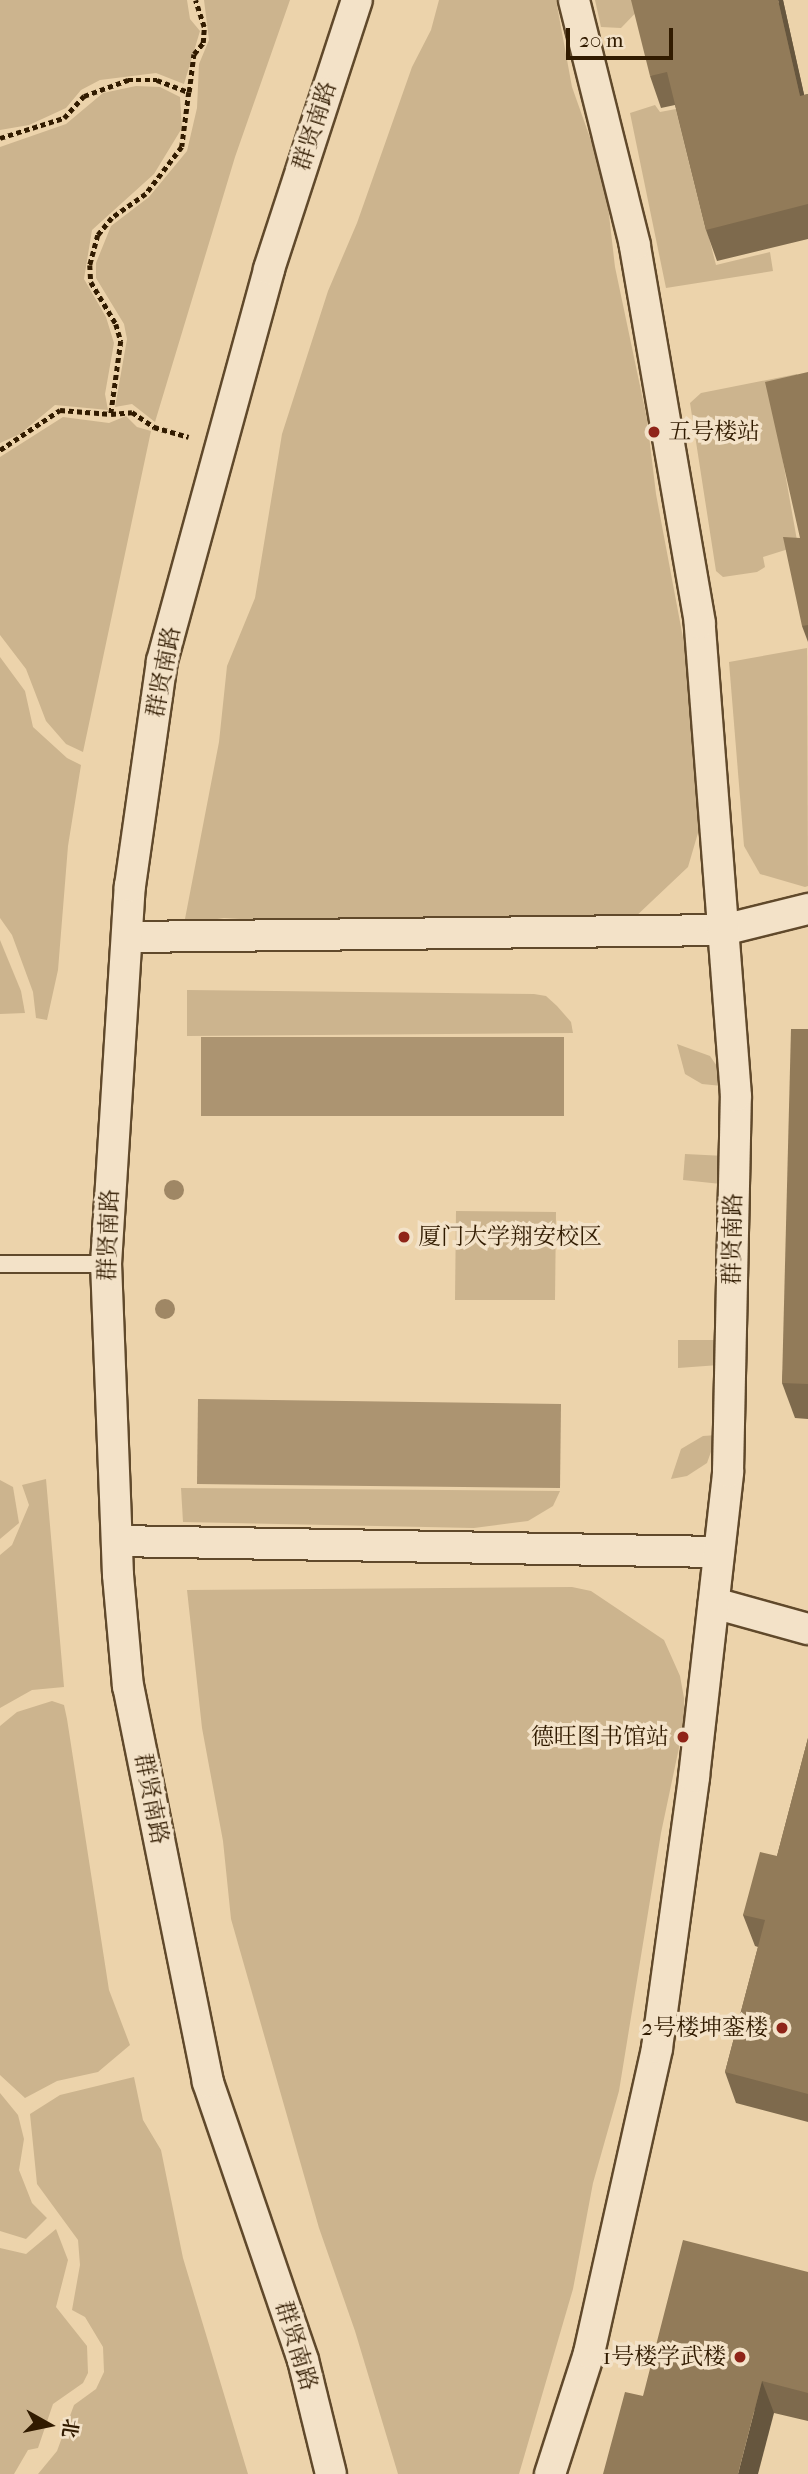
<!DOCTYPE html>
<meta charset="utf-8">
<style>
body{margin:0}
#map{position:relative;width:808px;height:2474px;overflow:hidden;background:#ecd3ab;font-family:"IM FELL French Canon","Noto Serif SC",serif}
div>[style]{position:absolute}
.green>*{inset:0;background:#ccb48e}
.water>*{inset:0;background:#ac9471}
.path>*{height:4.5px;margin-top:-2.25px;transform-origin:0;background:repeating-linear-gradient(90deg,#311b00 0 5px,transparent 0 8.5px)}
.roads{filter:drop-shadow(2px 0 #60492b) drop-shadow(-2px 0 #60492b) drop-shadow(0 2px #60492b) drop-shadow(0 -2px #60492b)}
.service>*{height:16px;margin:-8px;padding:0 8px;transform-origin:8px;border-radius:8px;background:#f3e2c8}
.minor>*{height:30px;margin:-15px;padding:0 15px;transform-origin:15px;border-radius:15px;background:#f3e2c8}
.trees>*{width:20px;height:20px;margin:-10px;border-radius:50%;background:#9f8765}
.wall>*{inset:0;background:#7e6a4d}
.shaded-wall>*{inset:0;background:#66563e}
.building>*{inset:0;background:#927b59}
.dots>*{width:19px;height:19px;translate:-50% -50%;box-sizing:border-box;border:4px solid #f3e2c8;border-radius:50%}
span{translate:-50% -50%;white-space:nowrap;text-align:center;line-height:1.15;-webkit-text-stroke:7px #f3e2c8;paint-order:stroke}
.street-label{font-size:23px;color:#311b00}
.poi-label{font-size:23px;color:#311b00}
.left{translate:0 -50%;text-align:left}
.right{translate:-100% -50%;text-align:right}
.north{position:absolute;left:14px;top:2390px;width:70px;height:70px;-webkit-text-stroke:5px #f3e2c8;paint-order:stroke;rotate:99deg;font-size:19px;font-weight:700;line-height:28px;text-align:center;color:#311b00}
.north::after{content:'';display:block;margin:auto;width:24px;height:32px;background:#311b00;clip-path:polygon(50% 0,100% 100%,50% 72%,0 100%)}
.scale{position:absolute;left:566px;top:28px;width:107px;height:32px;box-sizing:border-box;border:4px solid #311b00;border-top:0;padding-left:9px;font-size:21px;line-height:24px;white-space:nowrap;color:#311b00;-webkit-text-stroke:5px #f3e2c8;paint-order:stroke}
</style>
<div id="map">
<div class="green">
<i style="clip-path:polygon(0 0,187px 0,190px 19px,200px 31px,184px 84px,156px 73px,100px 80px,81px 90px,66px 108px,29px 125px,0 130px)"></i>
<i style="clip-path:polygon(204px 0,290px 0,235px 157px,155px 422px,132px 404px,115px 407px,127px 339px,124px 324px,96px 278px,96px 263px,111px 226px,149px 197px,187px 151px,197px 108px,199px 64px,209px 40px)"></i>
<i style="clip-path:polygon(439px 0,556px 0,572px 87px,605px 180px,615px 267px,647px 419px,656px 494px,687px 659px,705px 809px,688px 867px,633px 919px,373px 927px,224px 918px,184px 924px,219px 742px,227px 666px,255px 598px,282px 434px,328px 291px,357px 223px,412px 67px,431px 30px)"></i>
<i style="clip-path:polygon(595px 0,648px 0,621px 28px,601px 27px)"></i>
<i style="clip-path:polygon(136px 86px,160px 87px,180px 97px,182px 128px,154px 174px,92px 230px,84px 279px,106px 317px,114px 343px,105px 394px,108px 410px,55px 405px,20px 434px,0 443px,0 147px,66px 124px,103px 93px)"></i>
<i style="clip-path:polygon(655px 105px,660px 112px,676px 109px,716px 265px,770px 252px,773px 271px,666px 288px,630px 113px)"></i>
<i style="clip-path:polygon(797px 374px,805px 404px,774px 411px,798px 546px,763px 557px,765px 567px,757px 572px,723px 577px,716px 571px,690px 403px,701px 393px)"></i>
<i style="clip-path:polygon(126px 416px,137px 427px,151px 431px,83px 752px,66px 744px,46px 721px,26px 669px,0 635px,0 457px,63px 417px,109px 423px)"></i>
<i style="clip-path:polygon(807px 648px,808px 886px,805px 887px,760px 874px,744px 846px,729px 662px)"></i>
<i style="clip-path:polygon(0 657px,25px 691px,33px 727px,67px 758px,81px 765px,68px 846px,58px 970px,47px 1020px,36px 1018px,33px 992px,12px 935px,0 918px)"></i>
<i style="clip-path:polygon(0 940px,21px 991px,25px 1013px,0 1014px)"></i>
<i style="clip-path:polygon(187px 990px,534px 994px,546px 996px,557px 1006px,571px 1022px,573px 1033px,187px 1036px)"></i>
<i style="clip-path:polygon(677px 1044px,710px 1056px,721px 1072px,722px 1086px,702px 1084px,685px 1074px)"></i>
<i style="clip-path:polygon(685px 1154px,725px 1156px,721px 1184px,683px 1180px)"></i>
<i style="clip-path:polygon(456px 1211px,556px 1212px,555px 1300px,455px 1300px)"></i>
<i style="clip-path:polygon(678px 1340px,723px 1340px,719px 1365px,678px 1368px)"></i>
<i style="clip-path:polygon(717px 1435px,707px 1463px,687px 1476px,671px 1479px,681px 1449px,703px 1436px)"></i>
<i style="clip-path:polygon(46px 1479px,64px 1687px,32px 1690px,0 1708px,0 1555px,12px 1545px,29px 1505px,22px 1485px)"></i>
<i style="clip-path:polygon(0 1480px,13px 1487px,19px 1523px,0 1539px)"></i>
<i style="clip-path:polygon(181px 1488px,560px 1491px,553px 1506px,528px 1521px,474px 1528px,183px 1522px)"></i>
<i style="clip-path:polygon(572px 1587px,591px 1591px,664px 1640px,680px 1676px,684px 1698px,684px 1724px,661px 1833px,619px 2091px,593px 2183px,573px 2289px,519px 2474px,398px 2474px,355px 2331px,319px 2228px,231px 1919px,223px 1841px,202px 1728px,187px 1590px)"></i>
<i style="clip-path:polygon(52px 1701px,64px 1705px,67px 1719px,109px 1990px,130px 2045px,98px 2072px,57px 2081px,25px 2098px,0 2075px,0 1726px,17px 1712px)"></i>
<i style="clip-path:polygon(134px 2077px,143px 2120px,161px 2150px,183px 2258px,248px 2474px,38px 2474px,57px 2451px,74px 2405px,96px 2389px,104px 2372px,103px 2347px,85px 2317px,72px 2310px,80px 2265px,78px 2240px,37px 2184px,30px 2114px,60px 2095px)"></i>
<i style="clip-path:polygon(0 2093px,18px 2115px,24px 2139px,19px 2170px,32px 2203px,47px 2218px,26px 2239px,0 2231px)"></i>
<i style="clip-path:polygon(56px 2229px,68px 2260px,56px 2307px,87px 2346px,88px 2373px,83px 2383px,53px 2404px,38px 2448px,28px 2450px,14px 2474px,0 2474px,0 2248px,26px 2254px)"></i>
</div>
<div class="water">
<i style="clip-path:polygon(201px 1037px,564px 1037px,564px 1116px,201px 1116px)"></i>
<i style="clip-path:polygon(198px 1399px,561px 1404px,560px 1488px,197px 1484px)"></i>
</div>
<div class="path">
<i style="left:189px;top:92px;width:55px;rotate:97.3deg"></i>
<i style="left:182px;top:147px;width:59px;rotate:127.5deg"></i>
<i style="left:146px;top:194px;width:42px;rotate:144.8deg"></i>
<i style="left:112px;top:218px;width:22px;rotate:129deg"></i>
<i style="left:98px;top:235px;width:31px;rotate:105deg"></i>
<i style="left:90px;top:265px;width:17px;rotate:87deg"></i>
<i style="left:91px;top:282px;width:49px;rotate:59.2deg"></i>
<i style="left:116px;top:324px;width:18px;rotate:74deg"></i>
<i style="left:121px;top:341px;width:74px;rotate:97.8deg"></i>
<i style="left:111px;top:414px;width:21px;rotate:-5deg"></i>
<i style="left:132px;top:412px;width:27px;rotate:34deg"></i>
<i style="left:154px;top:427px;width:36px;rotate:16deg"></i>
<i style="left:0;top:138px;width:67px;rotate:-17.4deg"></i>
<i style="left:64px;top:118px;width:30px;rotate:-48deg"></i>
<i style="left:84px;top:96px;width:47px;rotate:-20deg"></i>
<i style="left:128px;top:80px;width:29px"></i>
<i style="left:157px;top:80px;width:34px;rotate:21deg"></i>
<i style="left:189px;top:92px;width:38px;rotate:-83deg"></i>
<i style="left:194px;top:54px;width:14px;rotate:-51deg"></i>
<i style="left:203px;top:43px;width:16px;rotate:-86deg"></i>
<i style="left:204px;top:27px;width:28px;rotate:-108deg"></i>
<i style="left:0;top:450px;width:72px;rotate:-33.7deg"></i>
<i style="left:60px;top:410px;width:51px;rotate:4.5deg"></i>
</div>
<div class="roads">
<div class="service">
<i style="left:0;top:1264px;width:106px"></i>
</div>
<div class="minor">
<i style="left:127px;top:937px;width:596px;rotate:-0.67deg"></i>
<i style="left:723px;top:930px;width:88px;rotate:-13.9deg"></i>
<i style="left:117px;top:1541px;width:602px;rotate:1.05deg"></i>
<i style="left:714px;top:1603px;width:98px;rotate:15.5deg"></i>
<i style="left:331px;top:2474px;width:117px;rotate:-103.8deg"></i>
<i style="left:303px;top:2360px;width:294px;rotate:-108.9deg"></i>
<i style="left:208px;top:2082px;width:403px;rotate:-101.4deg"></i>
<i style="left:128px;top:1687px;width:112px;rotate:-95.1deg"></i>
<i style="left:118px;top:1575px;width:311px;rotate:-92.2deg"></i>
<i style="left:106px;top:1264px;width:379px;rotate:-86.4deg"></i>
<i style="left:130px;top:886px;width:227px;rotate:-81.9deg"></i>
<i style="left:162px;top:661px;width:406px;rotate:-74.7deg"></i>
<i style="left:269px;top:269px;width:283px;rotate:-71.9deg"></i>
<i style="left:550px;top:2474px;width:127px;rotate:-72.1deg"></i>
<i style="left:589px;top:2353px;width:312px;rotate:-77.4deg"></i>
<i style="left:657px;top:2048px;width:274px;rotate:-82.2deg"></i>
<i style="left:694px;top:1777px;width:307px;rotate:-83.6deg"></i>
<i style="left:728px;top:1472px;width:376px;rotate:-88.8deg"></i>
<i style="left:736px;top:1096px;width:474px;rotate:-94.4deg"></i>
<i style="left:700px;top:623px;width:384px;rotate:-99.8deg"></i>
<i style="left:635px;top:245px;width:252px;rotate:-104deg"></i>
</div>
</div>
<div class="trees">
<i style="left:174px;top:1190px"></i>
<i style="left:165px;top:1309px"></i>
</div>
<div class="wall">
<i style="clip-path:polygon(783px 0,804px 95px,808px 94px,808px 239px,717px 261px,706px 230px,675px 105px,661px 108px,650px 76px)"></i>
<i style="clip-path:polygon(808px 372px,808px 642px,802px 626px,800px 538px)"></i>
<i style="clip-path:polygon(808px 1029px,808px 1419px,795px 1418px,782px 1383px)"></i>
<i style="clip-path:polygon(808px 1738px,808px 2122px,736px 2103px,725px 2072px,758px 1947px,755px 1946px,743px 1915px,777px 1856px)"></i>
<i style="clip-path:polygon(808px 2272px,808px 2421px,774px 2413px,643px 2396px)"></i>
</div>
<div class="shaded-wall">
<i style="clip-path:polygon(778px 0,783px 0,808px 112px,800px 96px)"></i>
<i style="clip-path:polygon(762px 2381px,774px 2413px,758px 2474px,738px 2474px)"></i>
</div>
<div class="building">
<i style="clip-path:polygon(631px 0,778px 0,800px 96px,808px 94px,808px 204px,706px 230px,667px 72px,650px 76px)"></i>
<i style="clip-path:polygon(808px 372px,808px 625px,802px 626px,783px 537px,800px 538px,765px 382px)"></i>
<i style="clip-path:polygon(791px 1029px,808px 1029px,808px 1384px,782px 1383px)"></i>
<i style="clip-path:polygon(808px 1738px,808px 2094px,725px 2072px,765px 1920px,743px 1915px,760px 1852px,777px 1856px)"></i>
<i style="clip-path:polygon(683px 2240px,808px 2272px,808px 2393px,762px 2381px,738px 2474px,603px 2474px,625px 2392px,643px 2396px)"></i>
</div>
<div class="dots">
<i style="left:654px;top:432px;background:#8f2418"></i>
<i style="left:404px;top:1237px;background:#8f2418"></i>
<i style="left:683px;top:1737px;background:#8f2418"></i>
<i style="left:782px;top:2028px;background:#8f2418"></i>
<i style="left:740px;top:2357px;background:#8f2418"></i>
</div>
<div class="street-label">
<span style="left:315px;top:126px;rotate:-72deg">群贤南路</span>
<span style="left:164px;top:672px;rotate:-79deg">群贤南路</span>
<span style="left:109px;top:1235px;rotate:-88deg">群贤南路</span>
<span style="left:733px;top:1239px;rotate:-89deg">群贤南路</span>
<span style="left:151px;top:1799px;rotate:79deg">群贤南路</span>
<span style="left:296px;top:2346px;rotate:73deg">群贤南路</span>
</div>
<div class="poi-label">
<span class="left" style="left:668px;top:432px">五号楼站</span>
<span class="left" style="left:418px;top:1237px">厦门大学翔安校区</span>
<span class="right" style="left:669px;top:1737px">德旺图书馆站</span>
<span class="right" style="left:768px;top:2028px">2号楼坤銮楼</span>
<span class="right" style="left:726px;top:2357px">1号楼学武楼</span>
</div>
<div class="north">北</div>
<div class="scale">20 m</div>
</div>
